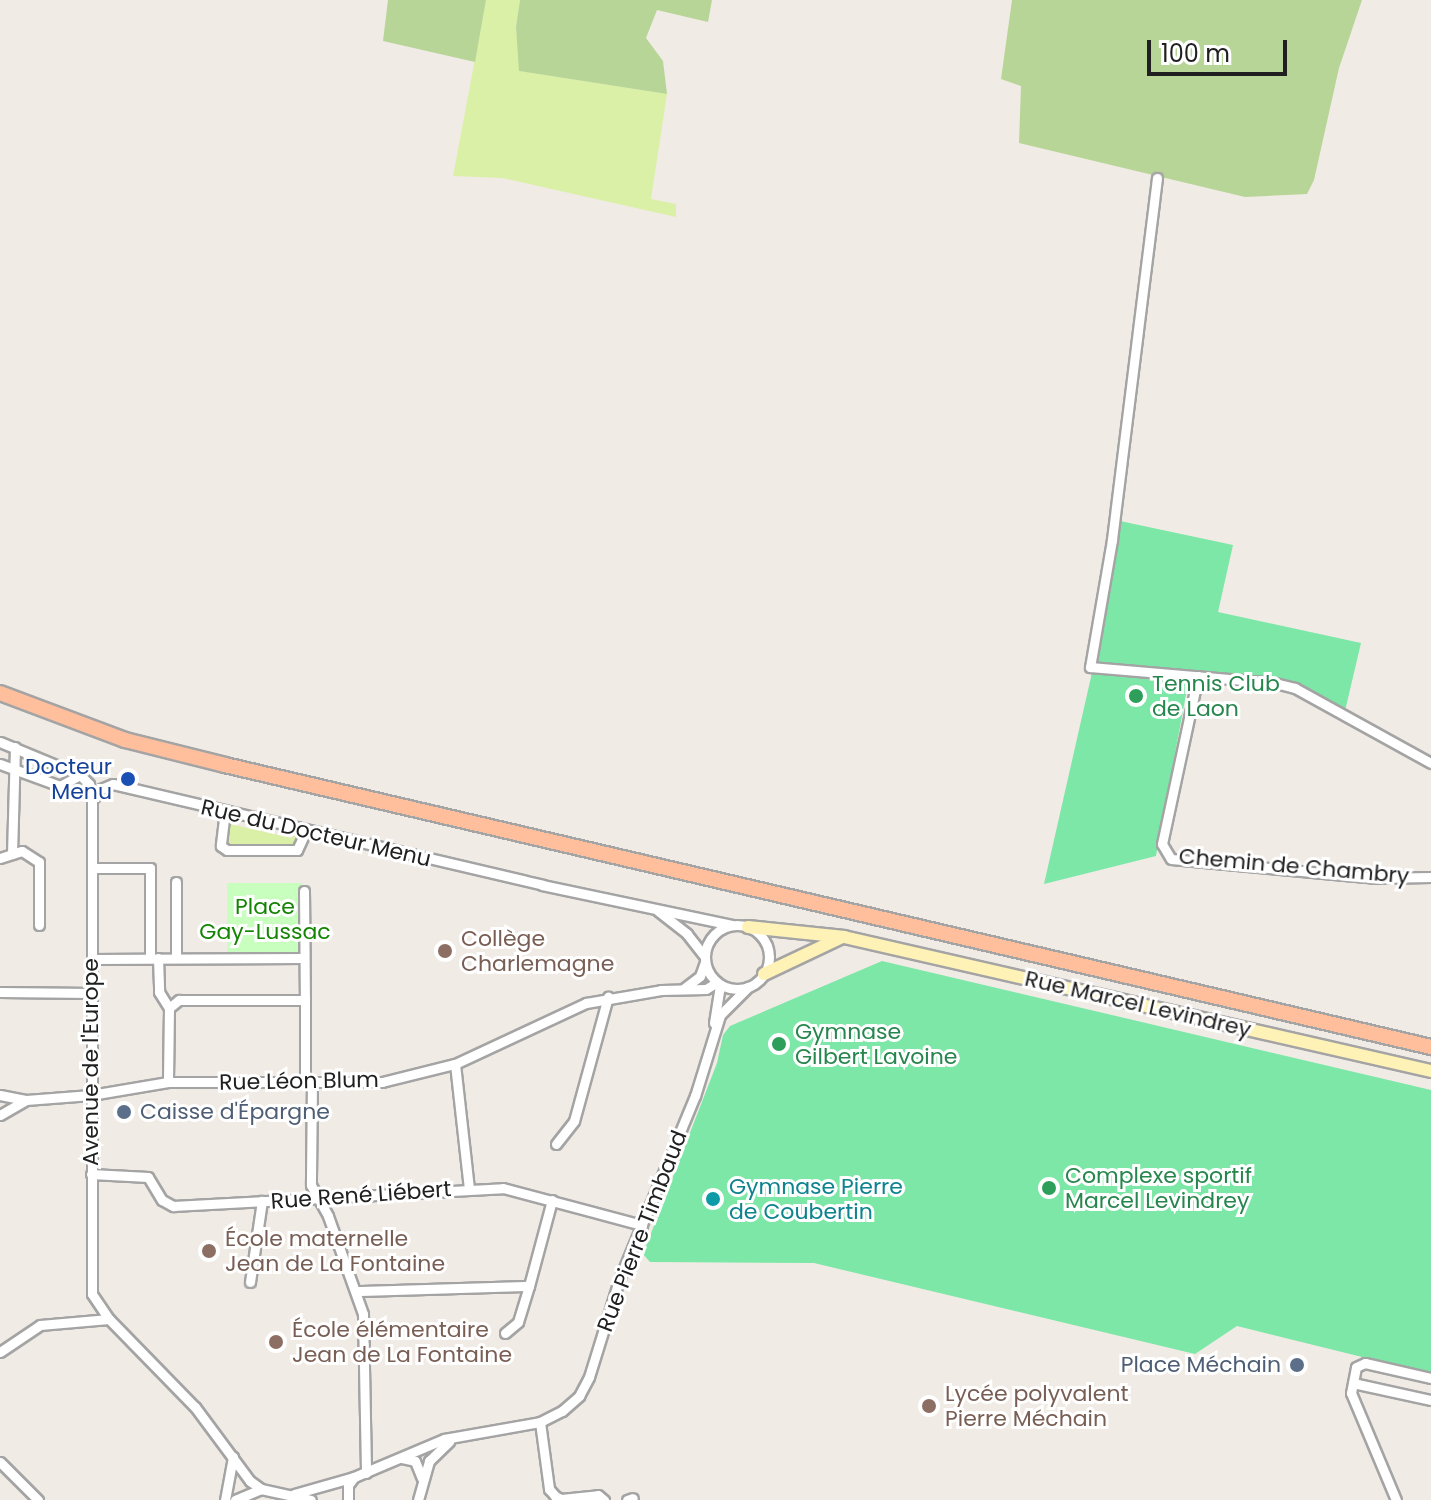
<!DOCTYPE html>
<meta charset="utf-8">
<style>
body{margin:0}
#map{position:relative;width:1431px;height:1500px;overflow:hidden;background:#f1ebe5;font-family:Poppins,sans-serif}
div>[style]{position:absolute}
.grass>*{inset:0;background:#dbf0a7}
.forest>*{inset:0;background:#b7d596}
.park>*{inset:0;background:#c8ffbf}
.pitch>*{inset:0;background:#7ce7a6}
.roads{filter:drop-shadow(2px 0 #a4a4a4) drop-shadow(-2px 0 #a4a4a4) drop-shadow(0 2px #a4a4a4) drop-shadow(0 -2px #a4a4a4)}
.street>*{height:9px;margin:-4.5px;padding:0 4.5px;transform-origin:4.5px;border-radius:4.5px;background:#fff}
.street>.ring{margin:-4.5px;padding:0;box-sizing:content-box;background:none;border:9px solid #fff;border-radius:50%}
.secondary>*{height:12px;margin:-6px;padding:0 6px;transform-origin:6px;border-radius:6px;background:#fff2b6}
.primary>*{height:14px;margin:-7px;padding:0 7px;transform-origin:7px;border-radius:7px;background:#ffbf9d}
.dots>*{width:22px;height:22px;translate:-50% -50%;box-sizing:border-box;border:4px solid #fff;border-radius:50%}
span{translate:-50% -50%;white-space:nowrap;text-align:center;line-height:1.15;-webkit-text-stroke:6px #fff;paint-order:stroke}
.leisure-label{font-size:22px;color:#27864d}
.left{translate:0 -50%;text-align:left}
.transit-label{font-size:22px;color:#164399}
.right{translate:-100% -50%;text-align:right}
.street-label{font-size:22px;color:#202020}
.park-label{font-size:22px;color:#148502}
.education-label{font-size:22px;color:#785e54}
.service-label{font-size:22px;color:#4e5e75}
.culture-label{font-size:22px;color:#0d838f}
.scale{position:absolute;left:1147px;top:40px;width:140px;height:36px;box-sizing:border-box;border:4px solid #202020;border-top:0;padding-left:10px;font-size:24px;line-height:28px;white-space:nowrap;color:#202020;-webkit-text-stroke:6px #fff;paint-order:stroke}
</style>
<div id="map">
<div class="grass">
<i style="clip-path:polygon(486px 0,520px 0,516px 27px,520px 71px,667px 94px,651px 199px,676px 204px,676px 217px,502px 178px,453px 176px)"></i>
<i style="clip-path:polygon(234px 816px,234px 825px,292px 838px,296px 831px,299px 835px,294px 847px,234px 847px,226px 840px,227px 821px)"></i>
</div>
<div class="forest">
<i style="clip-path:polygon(388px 0,486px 0,475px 62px,383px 41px)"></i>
<i style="clip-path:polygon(520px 0,712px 0,708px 22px,657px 10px,646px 38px,663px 61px,667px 94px,519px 71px,516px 27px)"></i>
<i style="clip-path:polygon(1012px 0,1362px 0,1339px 68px,1314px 180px,1307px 194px,1245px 197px,1019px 143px,1021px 86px,1001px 79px)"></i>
</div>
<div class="park">
<i style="clip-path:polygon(227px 883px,302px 883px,303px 954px,227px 955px)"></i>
</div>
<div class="pitch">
<i style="clip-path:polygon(1120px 521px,1233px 545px,1218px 612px,1361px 643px,1345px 711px,1289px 682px,1190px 673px,1156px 856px,1044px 884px,1091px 677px)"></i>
<i style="clip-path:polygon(882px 961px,1431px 1090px,1431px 1374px,1237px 1326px,1195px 1354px,814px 1263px,650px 1262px,643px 1254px,717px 1063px,723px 1035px,730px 1026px)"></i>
</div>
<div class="roads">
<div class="street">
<i style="left:1157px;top:178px;width:365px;rotate:97.1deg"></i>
<i style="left:1112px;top:540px;width:129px;rotate:99.8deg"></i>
<i style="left:1090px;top:667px;width:186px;rotate:4.9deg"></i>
<i style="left:1275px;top:683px;width:21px;rotate:14deg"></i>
<i style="left:1295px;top:688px;width:155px;rotate:28.9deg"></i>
<i style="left:1198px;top:676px;width:172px;rotate:102.1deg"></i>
<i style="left:1162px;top:844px;width:17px;rotate:59deg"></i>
<i style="left:1171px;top:859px;width:204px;rotate:5.3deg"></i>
<i style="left:1374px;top:878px;width:57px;rotate:-1deg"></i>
<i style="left:0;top:742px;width:87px;rotate:22.4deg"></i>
<i style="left:80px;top:775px;width:13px;rotate:45deg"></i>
<i style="left:89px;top:784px;width:16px;rotate:79deg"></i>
<i style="left:92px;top:800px;width:494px;rotate:90deg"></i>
<i style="left:92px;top:1294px;width:30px;rotate:56deg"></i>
<i style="left:109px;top:1319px;width:123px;rotate:45.7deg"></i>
<i style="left:195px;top:1407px;width:92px;rotate:53.4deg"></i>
<i style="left:250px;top:1481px;width:14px;rotate:36deg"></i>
<i style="left:261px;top:1489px;width:51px;rotate:12.4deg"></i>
<i style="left:0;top:764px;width:64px;rotate:20.1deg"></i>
<i style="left:60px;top:786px;width:23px;rotate:-29deg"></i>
<i style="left:92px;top:800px;width:14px;rotate:-51deg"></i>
<i style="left:101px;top:789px;width:13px;rotate:-23deg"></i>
<i style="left:113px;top:784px;width:441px;rotate:13.2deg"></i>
<i style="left:542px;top:885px;width:194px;rotate:11.9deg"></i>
<i style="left:225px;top:811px;width:35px;rotate:97deg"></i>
<i style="left:221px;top:846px;width:7px;rotate:34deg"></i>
<i style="left:227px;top:850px;width:70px"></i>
<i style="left:297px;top:850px;width:21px;rotate:-65deg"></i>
<i style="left:12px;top:854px;width:107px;rotate:-88.4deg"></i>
<i style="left:0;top:858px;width:23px;rotate:-18deg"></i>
<i style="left:22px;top:851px;width:20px;rotate:33deg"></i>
<i style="left:39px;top:862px;width:63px;rotate:90deg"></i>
<i style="left:92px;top:868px;width:58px"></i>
<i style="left:150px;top:868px;width:90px;rotate:90deg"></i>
<i style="left:304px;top:891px;width:109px;rotate:89.5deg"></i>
<i style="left:658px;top:911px;width:37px;rotate:38deg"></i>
<i style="left:687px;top:934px;width:29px;rotate:52deg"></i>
<i class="ring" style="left:705px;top:925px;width:55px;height:55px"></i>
<i style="left:158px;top:958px;width:34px;rotate:88deg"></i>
<i style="left:159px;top:992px;width:19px;rotate:58deg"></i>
<i style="left:169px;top:1008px;width:74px;rotate:90.8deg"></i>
<i style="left:176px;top:958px;width:76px;rotate:-90deg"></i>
<i style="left:92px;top:959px;width:212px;rotate:-0.3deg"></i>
<i style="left:683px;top:989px;width:21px;rotate:-37deg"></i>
<i style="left:700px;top:976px;width:15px;rotate:-70deg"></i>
<i style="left:0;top:992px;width:92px;rotate:0.6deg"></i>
<i style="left:169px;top:1008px;width:13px;rotate:-39deg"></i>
<i style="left:179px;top:1000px;width:126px"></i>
<i style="left:305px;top:1000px;width:82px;rotate:90deg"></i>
<i style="left:714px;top:1023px;width:39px;rotate:-81deg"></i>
<i style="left:455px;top:1064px;width:125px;rotate:83.6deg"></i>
<i style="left:312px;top:1082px;width:103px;rotate:90.6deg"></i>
<i style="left:311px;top:1185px;width:35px;rotate:61deg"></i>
<i style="left:328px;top:1216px;width:104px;rotate:70.3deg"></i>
<i style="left:363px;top:1314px;width:159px;rotate:88.9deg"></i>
<i style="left:0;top:1095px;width:26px;rotate:11deg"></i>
<i style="left:0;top:1115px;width:30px;rotate:-30deg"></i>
<i style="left:26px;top:1100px;width:65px;rotate:-4.4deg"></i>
<i style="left:91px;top:1095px;width:78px;rotate:-9.6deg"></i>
<i style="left:168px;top:1082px;width:214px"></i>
<i style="left:382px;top:1082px;width:75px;rotate:-13.9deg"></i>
<i style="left:455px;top:1064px;width:145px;rotate:-25deg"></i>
<i style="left:586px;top:1003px;width:76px;rotate:-9.8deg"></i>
<i style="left:661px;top:990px;width:45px;rotate:-1.3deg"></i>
<i style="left:706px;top:989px;width:13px;rotate:-32deg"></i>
<i style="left:556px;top:1144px;width:29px;rotate:-52deg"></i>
<i style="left:574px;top:1121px;width:129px;rotate:-74.7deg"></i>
<i style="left:91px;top:1174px;width:57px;rotate:3deg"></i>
<i style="left:148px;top:1177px;width:27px;rotate:59deg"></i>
<i style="left:162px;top:1200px;width:13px;rotate:29deg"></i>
<i style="left:173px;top:1206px;width:330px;rotate:-3.1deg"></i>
<i style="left:503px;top:1188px;width:144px;rotate:14.9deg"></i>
<i style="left:250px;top:1282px;width:82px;rotate:-81.6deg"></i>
<i style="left:357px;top:1291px;width:172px;rotate:-1.7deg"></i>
<i style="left:529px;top:1286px;width:89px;rotate:-75deg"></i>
<i style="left:505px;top:1333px;width:17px;rotate:-40deg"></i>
<i style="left:518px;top:1322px;width:38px;rotate:-73deg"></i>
<i style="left:0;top:1352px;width:48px;rotate:-34deg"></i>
<i style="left:40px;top:1325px;width:69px;rotate:-5deg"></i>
<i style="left:1353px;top:1383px;width:80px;rotate:12.3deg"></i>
<i style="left:540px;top:1422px;width:68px;rotate:82.3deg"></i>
<i style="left:549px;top:1489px;width:9px;rotate:49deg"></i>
<i style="left:555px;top:1496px;width:7px;rotate:27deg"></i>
<i style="left:561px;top:1499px;width:37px;rotate:-6deg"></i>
<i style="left:598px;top:1495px;width:8px;rotate:40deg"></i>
<i style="left:402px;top:1458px;width:13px;rotate:13deg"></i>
<i style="left:415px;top:1461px;width:18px;rotate:68deg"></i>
<i style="left:0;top:1462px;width:54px;rotate:45deg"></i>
<i style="left:294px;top:1494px;width:62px;rotate:-15.8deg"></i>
<i style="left:354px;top:1477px;width:98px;rotate:-22.9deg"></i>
<i style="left:444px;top:1439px;width:97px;rotate:-10deg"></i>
<i style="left:540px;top:1422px;width:25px;rotate:-27deg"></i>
<i style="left:562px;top:1411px;width:23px;rotate:-41deg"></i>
<i style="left:579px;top:1396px;width:21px;rotate:-62deg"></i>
<i style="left:589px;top:1377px;width:102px;rotate:-72.8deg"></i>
<i style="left:619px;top:1280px;width:199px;rotate:-67.6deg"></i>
<i style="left:695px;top:1096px;width:85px;rotate:-72.8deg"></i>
<i style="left:720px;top:1015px;width:40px;rotate:-45deg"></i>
<i style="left:225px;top:1500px;width:44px;rotate:-79.5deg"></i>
<i style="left:235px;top:1500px;width:28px;rotate:-23deg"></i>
<i style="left:348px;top:1500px;width:15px;rotate:-90deg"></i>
<i style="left:348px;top:1485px;width:10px;rotate:-53deg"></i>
<i style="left:418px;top:1500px;width:41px;rotate:-74.2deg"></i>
<i style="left:429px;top:1461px;width:28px;rotate:-44deg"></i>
<i style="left:627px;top:1500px;width:6px;rotate:-18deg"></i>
<i style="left:1396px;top:1500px;width:116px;rotate:-112.8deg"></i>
<i style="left:1351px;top:1393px;width:26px;rotate:-79deg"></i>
<i style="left:1356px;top:1367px;width:10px;rotate:-24deg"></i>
<i style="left:1365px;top:1363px;width:68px;rotate:12.8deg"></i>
</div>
<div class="secondary">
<i style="left:748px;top:927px;width:97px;rotate:5.9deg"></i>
<i style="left:844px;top:937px;width:602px;rotate:12.86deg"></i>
<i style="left:764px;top:974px;width:84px;rotate:-25.3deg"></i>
</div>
<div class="primary">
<i style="left:0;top:693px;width:134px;rotate:20.6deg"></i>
<i style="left:125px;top:740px;width:103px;rotate:14deg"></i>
<i style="left:225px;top:765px;width:1239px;rotate:13.16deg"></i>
</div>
</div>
<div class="dots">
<i style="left:1136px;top:696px;background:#2e9e5b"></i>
<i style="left:128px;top:779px;background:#1a4fb4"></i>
<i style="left:445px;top:951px;background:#8d6e63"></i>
<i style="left:779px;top:1044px;background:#2e9e5b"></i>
<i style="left:124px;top:1112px;background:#5c6f8a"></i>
<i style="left:1049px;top:1188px;background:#2e9e5b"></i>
<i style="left:713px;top:1199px;background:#0f9aa8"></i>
<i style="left:209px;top:1251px;background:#8d6e63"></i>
<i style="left:276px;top:1342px;background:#8d6e63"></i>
<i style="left:1297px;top:1365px;background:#5c6f8a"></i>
<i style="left:929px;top:1406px;background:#8d6e63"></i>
</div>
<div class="leisure-label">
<span class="left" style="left:1152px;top:696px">Tennis Club<br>de Laon</span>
<span class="left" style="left:795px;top:1044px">Gymnase<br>Gilbert Lavoine</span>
<span class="left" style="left:1065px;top:1188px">Complexe sportif<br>Marcel Levindrey</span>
</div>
<div class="transit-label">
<span class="right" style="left:112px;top:779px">Docteur<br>Menu</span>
</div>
<div class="street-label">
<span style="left:316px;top:833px;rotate:13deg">Rue du Docteur Menu</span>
<span style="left:1294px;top:866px;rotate:5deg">Chemin de Chambry</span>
<span style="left:1138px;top:1004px;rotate:13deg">Rue Marcel Levindrey</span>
<span style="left:91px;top:1062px;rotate:-90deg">Avenue de l'Europe</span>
<span style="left:299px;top:1081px;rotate:-1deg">Rue Léon Blum</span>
<span style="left:361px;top:1195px;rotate:-4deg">Rue René Liébert</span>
<span style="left:642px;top:1231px;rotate:-69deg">Rue Pierre Timbaud</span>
</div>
<div class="park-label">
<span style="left:265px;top:919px">Place<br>Gay-Lussac</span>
</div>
<div class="education-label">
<span class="left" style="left:461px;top:951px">Collège<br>Charlemagne</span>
<span class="left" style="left:225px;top:1251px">École maternelle<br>Jean de La Fontaine</span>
<span class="left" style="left:292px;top:1342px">École élémentaire<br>Jean de La Fontaine</span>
<span class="left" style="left:945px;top:1406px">Lycée polyvalent<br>Pierre Méchain</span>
</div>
<div class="service-label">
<span class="left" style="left:140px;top:1112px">Caisse d'Épargne</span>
<span class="right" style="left:1281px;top:1365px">Place Méchain</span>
</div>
<div class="culture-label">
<span class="left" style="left:729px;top:1199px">Gymnase Pierre<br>de Coubertin</span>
</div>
<div class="scale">100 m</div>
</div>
